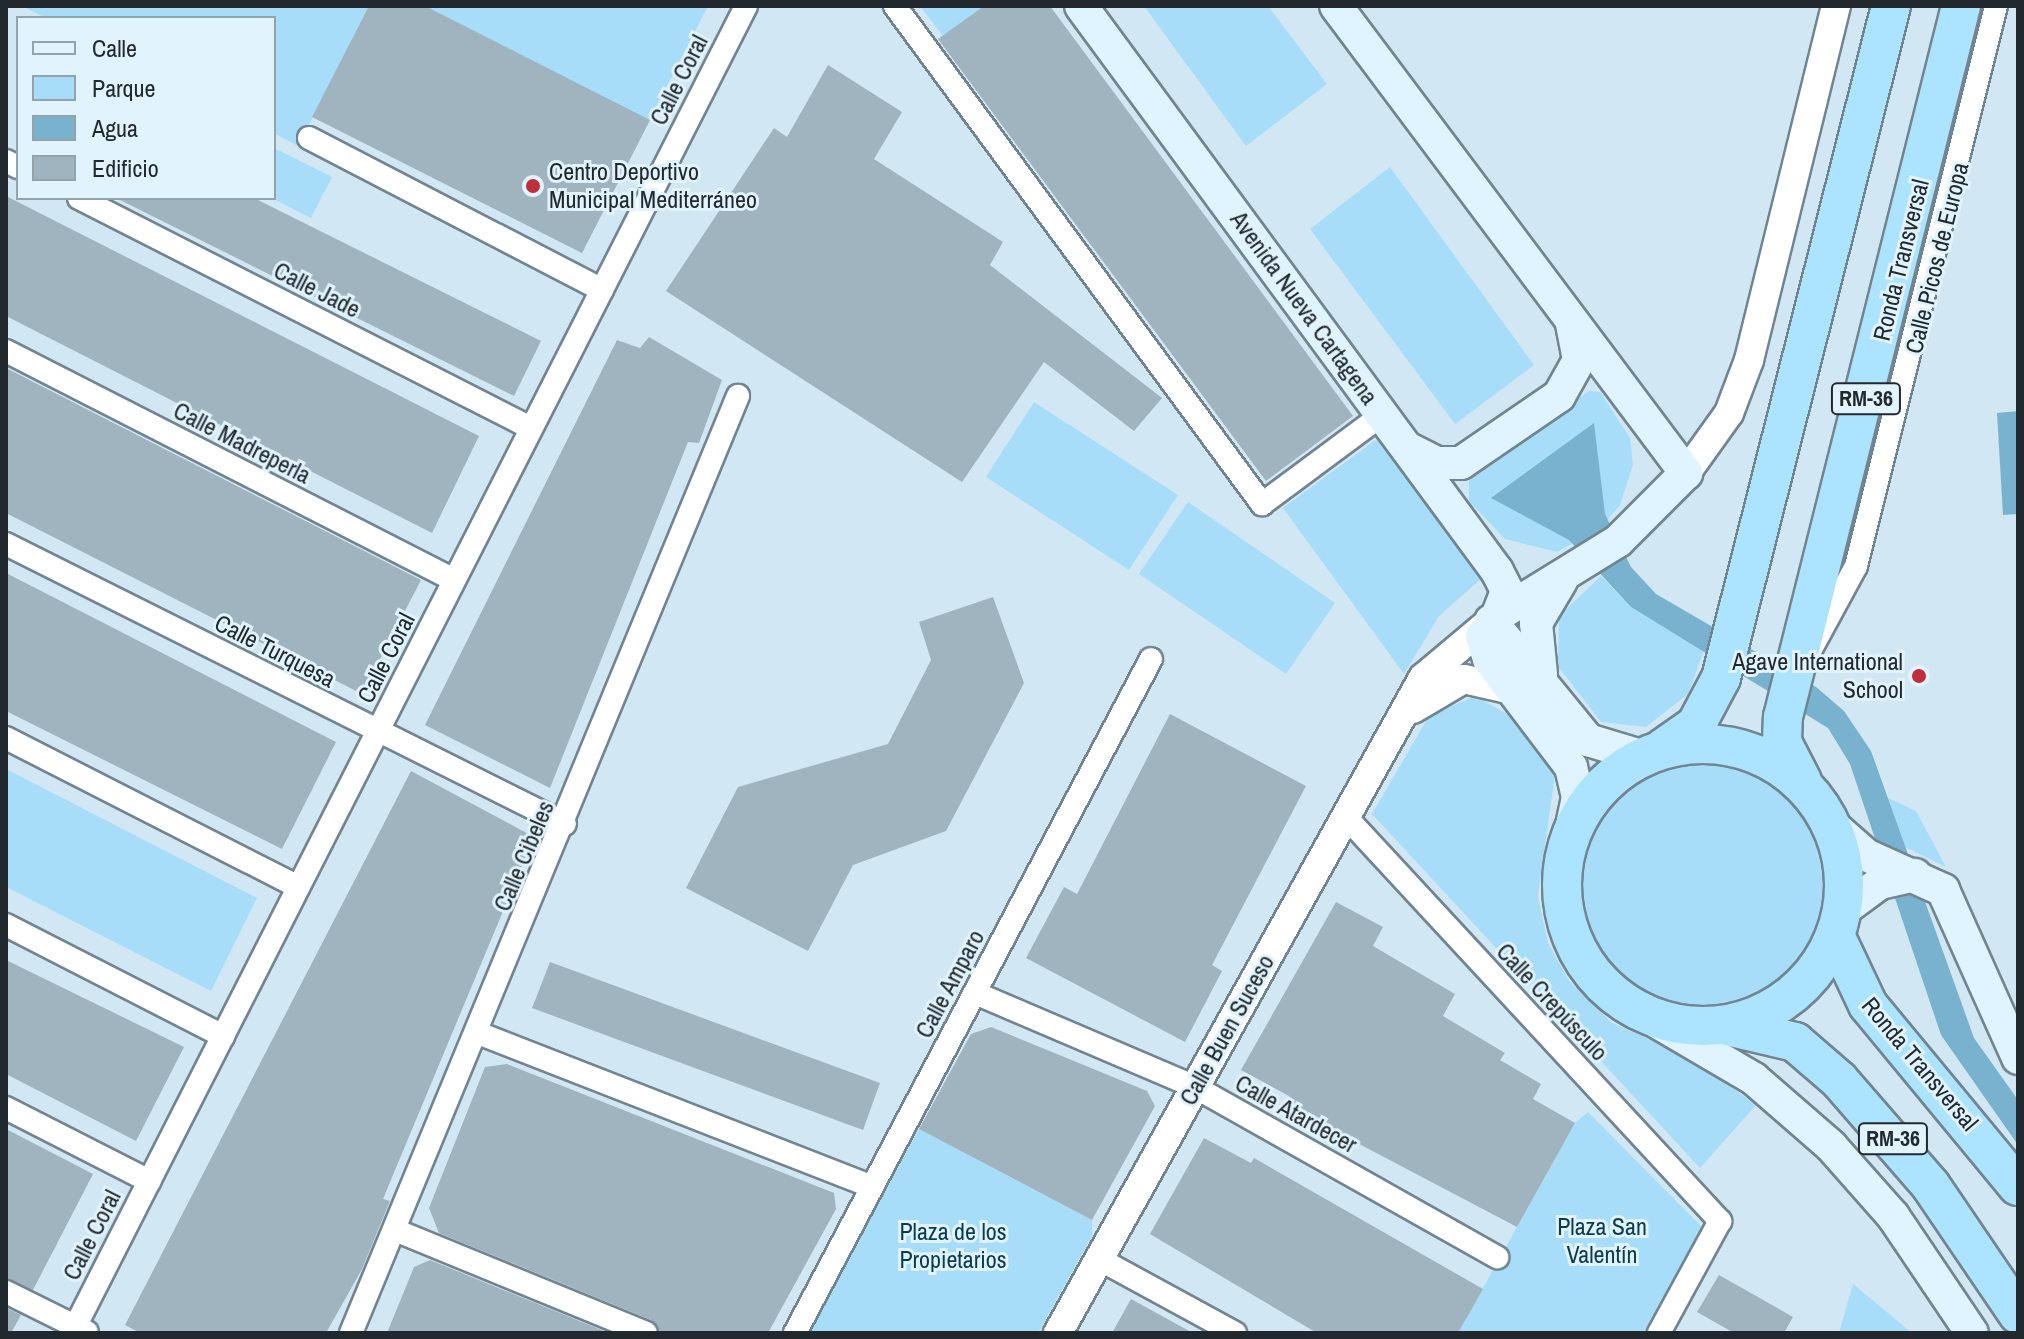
<!DOCTYPE html>
<meta charset="utf-8">
<style>
body{margin:0}
#map{position:relative;width:2024px;height:1339px;overflow:hidden;background:#d1e7f3;font-family:"Archivo Narrow",sans-serif}
div>[style]{position:absolute}
.green>*{inset:0;background:#a8ddf9}
.round{border-radius:50%}
.water>*{inset:0;background:#79b2cf}
.building>*{inset:0;background:#9fb4bf}
.roads{filter:drop-shadow(2px 0 #718590) drop-shadow(-2px 0 #718590) drop-shadow(0 2px #718590) drop-shadow(0 -2px #718590)}
.minor>*{height:22px;margin:-11px;padding:0 11px;transform-origin:11px;border-radius:11px;background:#fff}
.tertiary>*{height:28px;margin:-14px;padding:0 14px;transform-origin:14px;border-radius:14px;background:#fff}
.secondary>*{height:32px;margin:-16px;padding:0 16px;transform-origin:16px;border-radius:16px;background:#e0f4ff}
.trunk>*{height:38px;margin:-19px;padding:0 19px;transform-origin:19px;border-radius:19px;background:#ace3fe}
.trunk>.ring{margin:-19px;padding:0;box-sizing:content-box;background:none;border:38px solid #ace3fe;border-radius:50%}
.dots>*{width:22px;height:22px;translate:-50% -50%;box-sizing:border-box;border:4px solid #e1f3fd;border-radius:50%}
span{translate:-50% -50%;white-space:nowrap;text-align:center;line-height:1.15;-webkit-text-stroke:6px #e1f3fd;paint-order:stroke}
.shield-label span{padding:2px 6px;background:#e1f3fd;border:2px solid;border-radius:6px;-webkit-text-stroke-width:0}
.shield-label{font-size:22px;color:#21292e;font-weight:700}
.street-label{font-size:24px;color:#21292e}
.poi-label{font-size:24px;color:#21292e}
.left{translate:0 -50%;text-align:left}
.right{translate:-100% -50%;text-align:right}
.park-label{font-size:24px;color:#0a3c50}
.frame{position:absolute;inset:0;border:8px solid #21292e;pointer-events:none}
.legend{position:absolute;left:16px;top:16px;width:260px;height:184px;box-sizing:border-box;background:#e1f3fd;border:2px solid #94a2aa;margin:0;padding:10px 14px;list-style:none;font-size:24px;color:#21292e}
.legend li{display:flex;align-items:center;gap:16px;height:40px}
.legend b{width:40px;border:2px solid #94a2aa}
</style>
<div id="map">
<div class="green">
<i style="clip-path:polygon(22px 6px,708px 6px,582px 253px,313px 117px,298px 146px,274px 133px,274px 18px,46px 18px)"></i>
<i style="clip-path:polygon(920px 6px,984px 6px,943px 36px)"></i>
<i style="clip-path:polygon(1144px 6px,1268px 6px,1327px 84px,1246px 146px)"></i>
<i style="clip-path:polygon(274px 148px,332px 177px,311px 218px,272px 198px)"></i>
<i style="clip-path:polygon(1390px 167px,1534px 365px,1455px 424px,1310px 229px)"></i>
<i style="clip-path:polygon(1589px 391px,1600px 392px,1630px 438px,1633px 465px,1620px 505px,1600px 528px,1557px 552px,1505px 539px,1469px 501px,1469px 478px)"></i>
<i style="clip-path:polygon(1034px 402px,1178px 495px,1129px 570px,986px 477px)"></i>
<i style="clip-path:polygon(1378px 438px,1481px 579px,1439px 616px,1404px 674px,1283px 508px)"></i>
<i style="clip-path:polygon(1188px 502px,1335px 603px,1286px 674px,1139px 574px)"></i>
<i style="clip-path:polygon(1601px 576px,1631px 607px,1704px 651px,1688px 694px,1646px 727px,1601px 722px,1558px 666px,1559px 616px)"></i>
<i style="clip-path:polygon(1475px 696px,1520px 721px,1555px 775px,1538px 896px,1548px 943px,1569px 981px,1612px 1023px,1689px 1056px,1756px 1105px,1700px 1168px,1372px 814px,1429px 716px)"></i>
<i class="round" style="left:1562px;top:744px;width:282px;height:282px"></i>
<i style="clip-path:polygon(6px 769px,257px 898px,211px 991px,6px 887px)"></i>
<i style="clip-path:polygon(1886px 797px,1916px 811px,1946px 867px,1903px 846px)"></i>
<i style="clip-path:polygon(1588px 1112px,1702px 1227px,1643px 1333px,1458px 1333px,1575px 1123px)"></i>
<i style="clip-path:polygon(919px 1129px,1092px 1220px,1092px 1236px,1038px 1333px,808px 1333px)"></i>
<i style="clip-path:polygon(1853px 1284px,1912px 1333px,1839px 1333px)"></i>
</div>
<div class="water">
<i style="clip-path:polygon(2018px 411px,2018px 514px,2003px 515px,1997px 413px)"></i>
<i style="clip-path:polygon(1594px 423px,1605px 514px,1631px 567px,1656px 594px,1816px 687px,1844px 711px,1871px 751px,1974px 1038px,2018px 1100px,2018px 1145px,1941px 1035px,1850px 764px,1828px 728px,1631px 607px,1569px 540px,1491px 498px)"></i>
</div>
<div class="building">
<i style="clip-path:polygon(369px 6px,425px 6px,650px 120px,582px 253px,312px 117px)"></i>
<i style="clip-path:polygon(984px 6px,1050px 6px,1353px 416px,1266px 481px,938px 39px)"></i>
<i style="clip-path:polygon(828px 65px,902px 112px,874px 159px,1003px 242px,990px 265px,1162px 398px,1134px 431px,1044px 362px,962px 482px,666px 291px,774px 128px,787px 137px)"></i>
<i style="clip-path:polygon(6px 196px,479px 436px,432px 533px,6px 316px)"></i>
<i style="clip-path:polygon(116px 198px,254px 198px,541px 341px,514px 396px)"></i>
<i style="clip-path:polygon(649px 337px,722px 380px,699px 443px,688px 442px,550px 788px,425px 725px,617px 340px,640px 348px)"></i>
<i style="clip-path:polygon(6px 368px,421px 580px,362px 694px,6px 513px)"></i>
<i style="clip-path:polygon(6px 573px,336px 742px,282px 849px,6px 711px)"></i>
<i style="clip-path:polygon(993px 597px,1024px 683px,946px 831px,853px 865px,808px 951px,686px 888px,738px 787px,888px 744px,931px 660px,919px 622px)"></i>
<i style="clip-path:polygon(1170px 714px,1306px 786px,1212px 965px,1222px 971px,1185px 1042px,1026px 958px,1064px 887px,1077px 894px)"></i>
<i style="clip-path:polygon(411px 771px,534px 837px,383px 1199px,390px 1201px,362px 1269px,326px 1333px,140px 1333px,125px 1325px)"></i>
<i style="clip-path:polygon(1336px 902px,1383px 927px,1373px 946px,1455px 994px,1443px 1016px,1505px 1053px,1500px 1060px,1541px 1084px,1533px 1099px,1575px 1123px,1517px 1227px,1285px 1105px,1289px 1096px,1241px 1070px)"></i>
<i style="clip-path:polygon(6px 960px,184px 1047px,136px 1141px,6px 1074px)"></i>
<i style="clip-path:polygon(550px 962px,880px 1083px,863px 1130px,532px 1008px)"></i>
<i style="clip-path:polygon(991px 1027px,1147px 1091px,1155px 1106px,1092px 1220px,919px 1129px,971px 1034px)"></i>
<i style="clip-path:polygon(507px 1064px,834px 1193px,836px 1209px,768px 1333px,660px 1333px,651px 1320px,439px 1233px,429px 1208px,485px 1067px)"></i>
<i style="clip-path:polygon(6px 1129px,93px 1174px,33px 1290px,6px 1278px)"></i>
<i style="clip-path:polygon(1204px 1138px,1251px 1163px,1254px 1158px,1483px 1289px,1458px 1333px,1317px 1333px,1150px 1234px)"></i>
<i style="clip-path:polygon(430px 1260px,609px 1333px,387px 1333px,414px 1267px)"></i>
<i style="clip-path:polygon(1719px 1275px,1793px 1317px,1784px 1333px,1734px 1333px,1697px 1312px)"></i>
<i style="clip-path:polygon(1131px 1299px,1193px 1333px,1112px 1333px)"></i>
<i style="clip-path:polygon(6px 1308px,21px 1315px,11px 1333px,6px 1333px)"></i>
</div>
<div class="roads">
<div class="minor">
<i style="left:895px;top:6px;width:619px;rotate:53.61deg"></i>
<i style="left:1262px;top:504px;width:149px;rotate:-36.6deg"></i>
<i style="left:309px;top:138px;width:330px;rotate:27.4deg"></i>
<i style="left:6px;top:161px;width:13px;rotate:27deg"></i>
<i style="left:79px;top:198px;width:507px;rotate:26.97deg"></i>
<i style="left:6px;top:351px;width:503px;rotate:27.07deg"></i>
<i style="left:6px;top:544px;width:625px;rotate:26.61deg"></i>
<i style="left:1811px;top:649px;width:94px;rotate:-61.5deg"></i>
<i style="left:1856px;top:566px;width:577px;rotate:-75.96deg"></i>
<i style="left:6px;top:738px;width:328px;rotate:27deg"></i>
<i style="left:1346px;top:817px;width:551px;rotate:47.21deg"></i>
<i style="left:1720px;top:1221px;width:128px;rotate:118.6deg"></i>
<i style="left:6px;top:925px;width:244px;rotate:27.1deg"></i>
<i style="left:975px;top:993px;width:239px;rotate:23.1deg"></i>
<i style="left:1195px;top:1087px;width:347px;rotate:29.4deg"></i>
<i style="left:478px;top:1033px;width:423px;rotate:21.3deg"></i>
<i style="left:6px;top:1108px;width:161px;rotate:27deg"></i>
<i style="left:395px;top:1230px;width:271px;rotate:22.3deg"></i>
<i style="left:1099px;top:1259px;width:155px;rotate:28.6deg"></i>
<i style="left:6px;top:1292px;width:90px;rotate:26.3deg"></i>
<i style="left:72px;top:1333px;width:1488px;rotate:-63.07deg"></i>
<i style="left:351px;top:1333px;width:1014px;rotate:-67.56deg"></i>
<i style="left:795px;top:1333px;width:762px;rotate:-62.16deg"></i>
</div>
<div class="tertiary">
<i style="left:1686px;top:473px;width:74px;rotate:-54.4deg"></i>
<i style="left:1729px;top:413px;width:57px;rotate:-69.3deg"></i>
<i style="left:1749px;top:360px;width:365px;rotate:-76.2deg"></i>
<i style="left:1413px;top:709px;width:59px;rotate:-30.5deg"></i>
<i style="left:1464px;top:679px;width:53px;rotate:13deg"></i>
<i style="left:1058px;top:1333px;width:750px;rotate:-60.87deg"></i>
<i style="left:1423px;top:678px;width:89px;rotate:-40deg"></i>
</div>
<div class="secondary">
<i style="left:1081px;top:6px;width:702px;rotate:53.64deg"></i>
<i style="left:1497px;top:571px;width:22px;rotate:63deg"></i>
<i style="left:1507px;top:591px;width:26px;rotate:111deg"></i>
<i style="left:1336px;top:6px;width:584px;rotate:53.15deg"></i>
<i style="left:1686px;top:473px;width:96px;rotate:135deg"></i>
<i style="left:1618px;top:541px;width:141px;rotate:148.3deg"></i>
<i style="left:1498px;top:615px;width:26px;rotate:127deg"></i>
<i style="left:1482px;top:636px;width:24px;rotate:73deg"></i>
<i style="left:1489px;top:659px;width:136px;rotate:52.8deg"></i>
<i style="left:1571px;top:767px;width:31px;rotate:77deg"></i>
<i style="left:1578px;top:797px;width:44px;rotate:101.8deg"></i>
<i style="left:1409px;top:449px;width:30px;rotate:27deg"></i>
<i style="left:1436px;top:463px;width:25px"></i>
<i style="left:1461px;top:463px;width:119px;rotate:-34.4deg"></i>
<i style="left:1559px;top:396px;width:41px;rotate:-60.9deg"></i>
<i style="left:1579px;top:360px;width:37px;rotate:-101deg"></i>
<i style="left:1491px;top:621px;width:154px;rotate:50.8deg"></i>
<i style="left:1588px;top:740px;width:59px;rotate:16.9deg"></i>
<i style="left:1541px;top:674px;width:51px;rotate:-95.6deg"></i>
<i style="left:1536px;top:623px;width:49px;rotate:-59.2deg"></i>
<i style="left:1832px;top:825px;width:45px;rotate:41.4deg"></i>
<i style="left:1866px;top:855px;width:85px;rotate:24.4deg"></i>
<i style="left:1943px;top:890px;width:184px;rotate:65.9deg"></i>
<i style="left:1843px;top:910px;width:46px;rotate:-36.1deg"></i>
<i style="left:1880px;top:883px;width:36px;rotate:-13deg"></i>
<i style="left:1640px;top:1012px;width:132px;rotate:30.4deg"></i>
<i style="left:1754px;top:1079px;width:102px;rotate:41deg"></i>
<i style="left:1831px;top:1146px;width:94px;rotate:48.5deg"></i>
<i style="left:1893px;top:1216px;width:141px;rotate:56deg"></i>
</div>
<div class="trunk">
<i class="ring" style="left:1562px;top:744px;width:244px;height:244px"></i>
<i style="left:1663px;top:748px;width:40px;rotate:-34.9deg"></i>
<i style="left:1696px;top:725px;width:53px;rotate:-62deg"></i>
<i style="left:1721px;top:678px;width:693px;rotate:-75.8deg"></i>
<i style="left:1802px;top:781px;width:44px;rotate:-117.1deg"></i>
<i style="left:1782px;top:742px;width:25px;rotate:-88deg"></i>
<i style="left:1783px;top:717px;width:733px;rotate:-75.94deg"></i>
<i style="left:1835px;top:935px;width:77px;rotate:64.8deg"></i>
<i style="left:1868px;top:1005px;width:235px;rotate:50.4deg"></i>
<i style="left:1727px;top:1026px;width:70px;rotate:13.2deg"></i>
<i style="left:1795px;top:1042px;width:58px;rotate:40.8deg"></i>
<i style="left:1839px;top:1080px;width:140px;rotate:49deg"></i>
<i style="left:1931px;top:1186px;width:155px;rotate:55.8deg"></i>
</div>
</div>
<div class="dots">
<i style="left:533px;top:186px;background:#be2e3c"></i>
<i style="left:1919px;top:676px;background:#be2e3c"></i>
</div>
<div class="shield-label">
<span style="left:1866px;top:399px">RM-36</span>
<span style="left:1893px;top:1139px">RM-36</span>
</div>
<div class="street-label">
<span style="left:679px;top:80px;rotate:-63deg">Calle Coral</span>
<span style="left:1937px;top:258px;rotate:-76deg">Calle Picos de Europa</span>
<span style="left:1901px;top:260px;rotate:-76deg">Ronda Transversal</span>
<span style="left:317px;top:290px;rotate:27deg">Calle Jade</span>
<span style="left:1304px;top:308px;rotate:54deg">Avenida Nueva Cartagena</span>
<span style="left:242px;top:443px;rotate:27deg">Calle Madreperla</span>
<span style="left:275px;top:651px;rotate:27deg">Calle Turquesa</span>
<span style="left:386px;top:658px;rotate:-63deg">Calle Coral</span>
<span style="left:524px;top:856px;rotate:-67deg">Calle Cibeles</span>
<span style="left:950px;top:984px;rotate:-62deg">Calle Amparo</span>
<span style="left:1552px;top:1002px;rotate:47deg">Calle Crepúsculo</span>
<span style="left:1227px;top:1030px;rotate:-61deg">Calle Buen Suceso</span>
<span style="left:1920px;top:1064px;rotate:50deg">Ronda Transversal</span>
<span style="left:1296px;top:1114px;rotate:29deg">Calle Atardecer</span>
<span style="left:92px;top:1235px;rotate:-63deg">Calle Coral</span>
</div>
<div class="poi-label">
<span class="left" style="left:549px;top:186px">Centro Deportivo<br>Municipal Mediterráneo</span>
<span class="right" style="left:1903px;top:676px">Agave International<br>School</span>
</div>
<div class="park-label">
<span style="left:1602px;top:1241px">Plaza San<br>Valentín</span>
<span style="left:953px;top:1246px">Plaza de los<br>Propietarios</span>
</div>
<div class="frame"></div>
<ul class="legend">
<li><b style="height:10px;background:#e0f4ff"></b>Calle</li>
<li><b style="height:22px;background:#a8ddf9"></b>Parque</li>
<li><b style="height:22px;background:#79b2cf"></b>Agua</li>
<li><b style="height:22px;background:#9fb4bf"></b>Edificio</li>
</ul>
</div>
